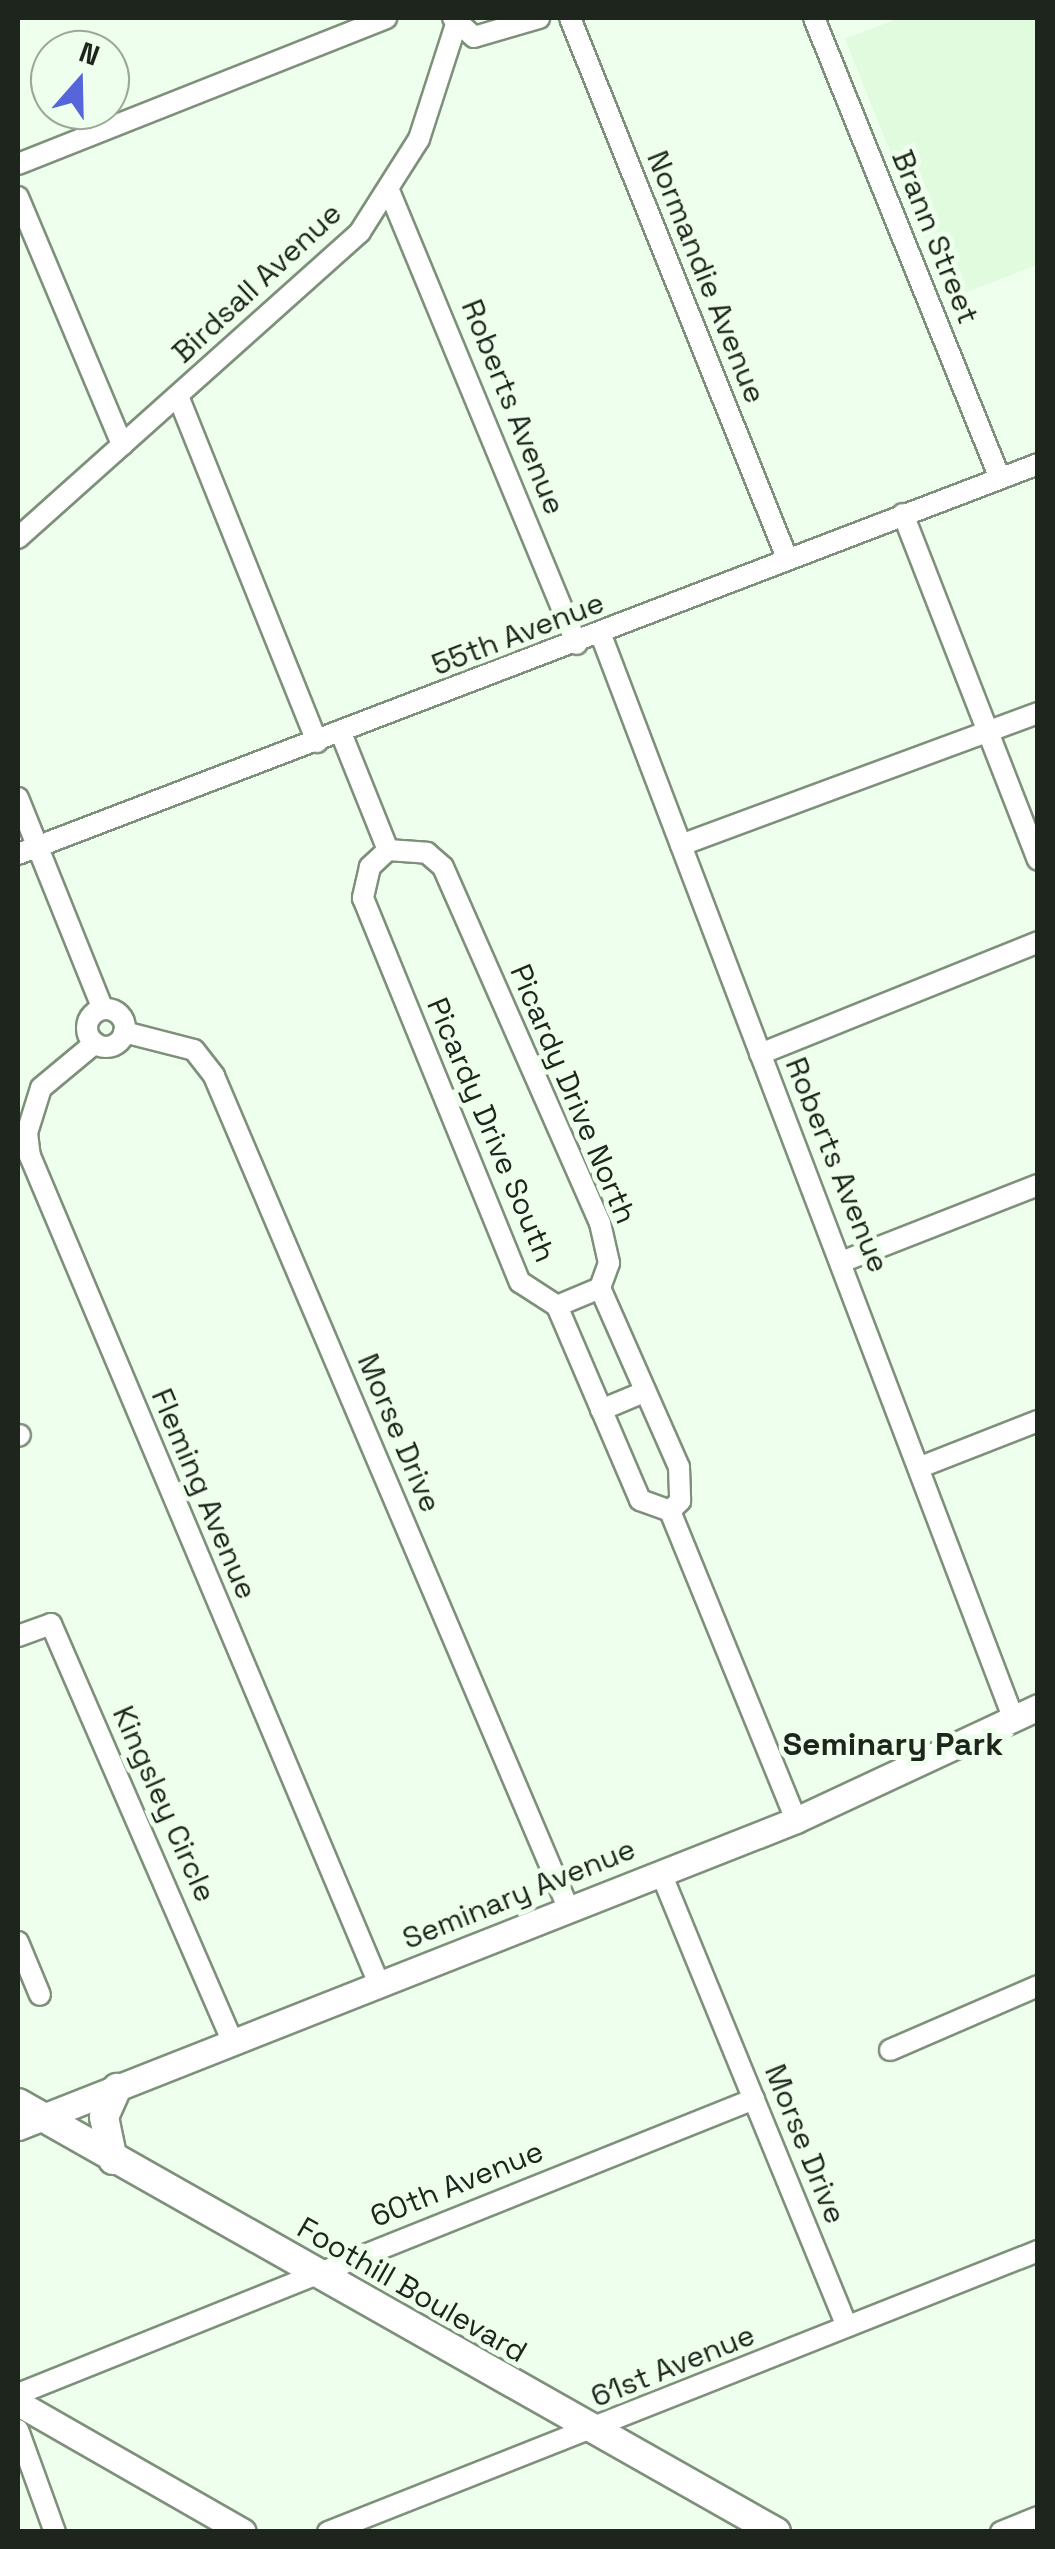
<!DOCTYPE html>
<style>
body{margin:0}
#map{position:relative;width:1055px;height:2549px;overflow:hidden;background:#efffed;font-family:"Space Grotesk",sans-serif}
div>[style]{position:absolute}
.built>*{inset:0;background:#e1fbde}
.roads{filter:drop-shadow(2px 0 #7e907b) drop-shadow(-2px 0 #7e907b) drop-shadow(0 2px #7e907b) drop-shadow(0 -2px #7e907b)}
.minor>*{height:20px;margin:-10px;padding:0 10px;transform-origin:10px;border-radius:10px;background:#fff}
.minor>.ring{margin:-10px;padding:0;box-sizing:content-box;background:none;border:20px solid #fff;border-radius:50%}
.tertiary>*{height:25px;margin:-12.5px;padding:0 12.5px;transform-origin:12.5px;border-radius:12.5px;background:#fff}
.secondary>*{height:28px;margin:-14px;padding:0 14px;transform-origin:14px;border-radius:14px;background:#fff}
span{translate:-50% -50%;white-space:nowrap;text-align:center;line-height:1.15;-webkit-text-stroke:10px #efffed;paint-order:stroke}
.street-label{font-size:30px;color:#1d251c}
.neighbourhood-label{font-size:32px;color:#1d251c;font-weight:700}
.frame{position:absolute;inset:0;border:20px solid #1d251c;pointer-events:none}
.north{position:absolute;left:30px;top:30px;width:100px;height:100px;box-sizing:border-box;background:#efffed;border:2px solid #9ba899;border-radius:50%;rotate:20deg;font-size:28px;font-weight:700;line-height:40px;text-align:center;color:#1d251c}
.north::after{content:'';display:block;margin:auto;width:35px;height:45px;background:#5765db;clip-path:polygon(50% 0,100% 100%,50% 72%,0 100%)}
</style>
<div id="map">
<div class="built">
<i style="clip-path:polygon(899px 18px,1037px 18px,1037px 265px,949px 299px,845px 39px)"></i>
</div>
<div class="roads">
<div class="minor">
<i style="left:453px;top:18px;width:28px;rotate:42deg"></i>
<i style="left:474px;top:37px;width:68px;rotate:-16.3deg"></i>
<i style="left:570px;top:18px;width:582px;rotate:68.11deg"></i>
<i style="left:814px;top:18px;width:496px;rotate:68deg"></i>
<i style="left:18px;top:164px;width:396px;rotate:-21.6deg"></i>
<i style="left:390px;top:193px;width:488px;rotate:67.5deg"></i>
<i style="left:18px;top:197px;width:269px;rotate:67.2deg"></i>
<i style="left:178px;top:396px;width:373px;rotate:68.1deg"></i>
<i style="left:903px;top:514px;width:371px;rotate:68.7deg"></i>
<i style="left:18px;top:538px;width:459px;rotate:-41.8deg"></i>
<i style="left:360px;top:232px;width:110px;rotate:-57.6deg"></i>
<i style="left:419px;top:139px;width:127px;rotate:-72.1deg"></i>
<i style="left:601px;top:635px;width:1161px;rotate:69.16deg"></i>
<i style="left:341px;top:733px;width:126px;rotate:68.1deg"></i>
<i style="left:18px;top:798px;width:227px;rotate:68.1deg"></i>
<i style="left:681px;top:845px;width:381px;rotate:-20.3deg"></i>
<i style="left:388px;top:850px;width:25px;rotate:137deg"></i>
<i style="left:370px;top:867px;width:32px;rotate:103deg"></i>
<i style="left:363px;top:898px;width:415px;rotate:67.8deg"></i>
<i style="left:520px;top:1282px;width:44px;rotate:33deg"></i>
<i style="left:557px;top:1306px;width:211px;rotate:66.8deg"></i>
<i style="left:640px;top:1500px;width:32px;rotate:20deg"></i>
<i style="left:388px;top:850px;width:39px;rotate:4deg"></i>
<i style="left:427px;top:853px;width:21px;rotate:41deg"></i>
<i style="left:443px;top:867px;width:389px;rotate:66.2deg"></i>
<i style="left:600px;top:1223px;width:41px;rotate:77.3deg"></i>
<i style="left:609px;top:1263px;width:27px;rotate:110deg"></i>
<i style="left:600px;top:1288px;width:196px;rotate:66.2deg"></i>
<i style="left:679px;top:1467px;width:34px;rotate:88deg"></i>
<i style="left:680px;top:1501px;width:14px;rotate:135deg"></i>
<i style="left:18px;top:854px;width:1092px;rotate:-20.92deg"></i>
<i class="ring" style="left:87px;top:1009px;width:18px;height:18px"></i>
<i style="left:124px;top:1032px;width:72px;rotate:14.4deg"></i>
<i style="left:194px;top:1050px;width:33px;rotate:52deg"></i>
<i style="left:214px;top:1076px;width:906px;rotate:66.94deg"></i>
<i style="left:95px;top:1043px;width:70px;rotate:140.2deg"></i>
<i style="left:41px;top:1088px;width:47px;rotate:107.3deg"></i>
<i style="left:27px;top:1133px;width:23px;rotate:83deg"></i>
<i style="left:30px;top:1156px;width:899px;rotate:67.14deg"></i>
<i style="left:760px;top:1054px;width:300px;rotate:-21.9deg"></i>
<i style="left:844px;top:1261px;width:208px;rotate:-21.4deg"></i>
<i style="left:557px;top:1306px;width:47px;rotate:-22.7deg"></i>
<i style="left:601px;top:1410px;width:47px;rotate:-22.7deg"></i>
<i style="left:18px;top:1436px;width:2px;rotate:-27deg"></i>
<i style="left:923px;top:1466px;width:123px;rotate:-21.4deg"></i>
<i style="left:670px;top:1511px;width:334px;rotate:67.8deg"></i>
<i style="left:18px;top:1636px;width:35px;rotate:-20deg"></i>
<i style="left:51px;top:1624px;width:456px;rotate:66.5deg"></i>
<i style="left:661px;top:1873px;width:490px;rotate:67.7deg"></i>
<i style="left:18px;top:1942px;width:57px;rotate:67.5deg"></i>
<i style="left:890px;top:2050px;width:161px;rotate:-23.4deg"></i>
<i style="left:18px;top:2394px;width:793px;rotate:-21.84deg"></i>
<i style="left:18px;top:2430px;width:109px;rotate:70.1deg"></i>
<i style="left:328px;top:2532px;width:764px;rotate:-21.59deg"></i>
<i style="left:1001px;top:2532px;width:40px;rotate:-22deg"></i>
</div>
<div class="tertiary">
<i style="left:18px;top:2127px;width:836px;rotate:-21.53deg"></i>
<i style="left:796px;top:1820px;width:267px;rotate:-25deg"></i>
<i style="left:18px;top:2403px;width:259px;rotate:29.8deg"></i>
</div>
<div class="secondary">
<i style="left:18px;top:2103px;width:871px;rotate:29.51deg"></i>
<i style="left:113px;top:2160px;width:44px;rotate:-101.8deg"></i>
<i style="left:104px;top:2117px;width:32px;rotate:-66deg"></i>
</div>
</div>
<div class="street-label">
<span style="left:935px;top:237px;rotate:68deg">Brann Street</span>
<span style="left:706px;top:277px;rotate:68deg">Normandie Avenue</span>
<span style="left:257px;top:283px;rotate:-43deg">Birdsall Avenue</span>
<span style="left:513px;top:407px;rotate:68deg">Roberts Avenue</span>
<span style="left:518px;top:634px;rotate:-21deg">55th Avenue</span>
<span style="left:573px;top:1094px;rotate:67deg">Picardy Drive North</span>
<span style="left:491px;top:1130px;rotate:67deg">Picardy Drive South</span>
<span style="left:837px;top:1165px;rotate:68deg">Roberts Avenue</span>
<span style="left:399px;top:1433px;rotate:67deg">Morse Drive</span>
<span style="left:204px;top:1494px;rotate:67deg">Fleming Avenue</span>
<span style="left:164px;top:1804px;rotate:66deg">Kingsley Circle</span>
<span style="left:519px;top:1894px;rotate:-22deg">Seminary Avenue</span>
<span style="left:805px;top:2144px;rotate:68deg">Morse Drive</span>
<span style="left:457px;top:2184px;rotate:-22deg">60th Avenue</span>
<span style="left:412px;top:2290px;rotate:30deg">Foothill Boulevard</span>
<span style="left:673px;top:2366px;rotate:-22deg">61st Avenue</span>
</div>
<div class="neighbourhood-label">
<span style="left:893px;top:1744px">Seminary Park</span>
</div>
<div class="frame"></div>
<div class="north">N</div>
</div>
